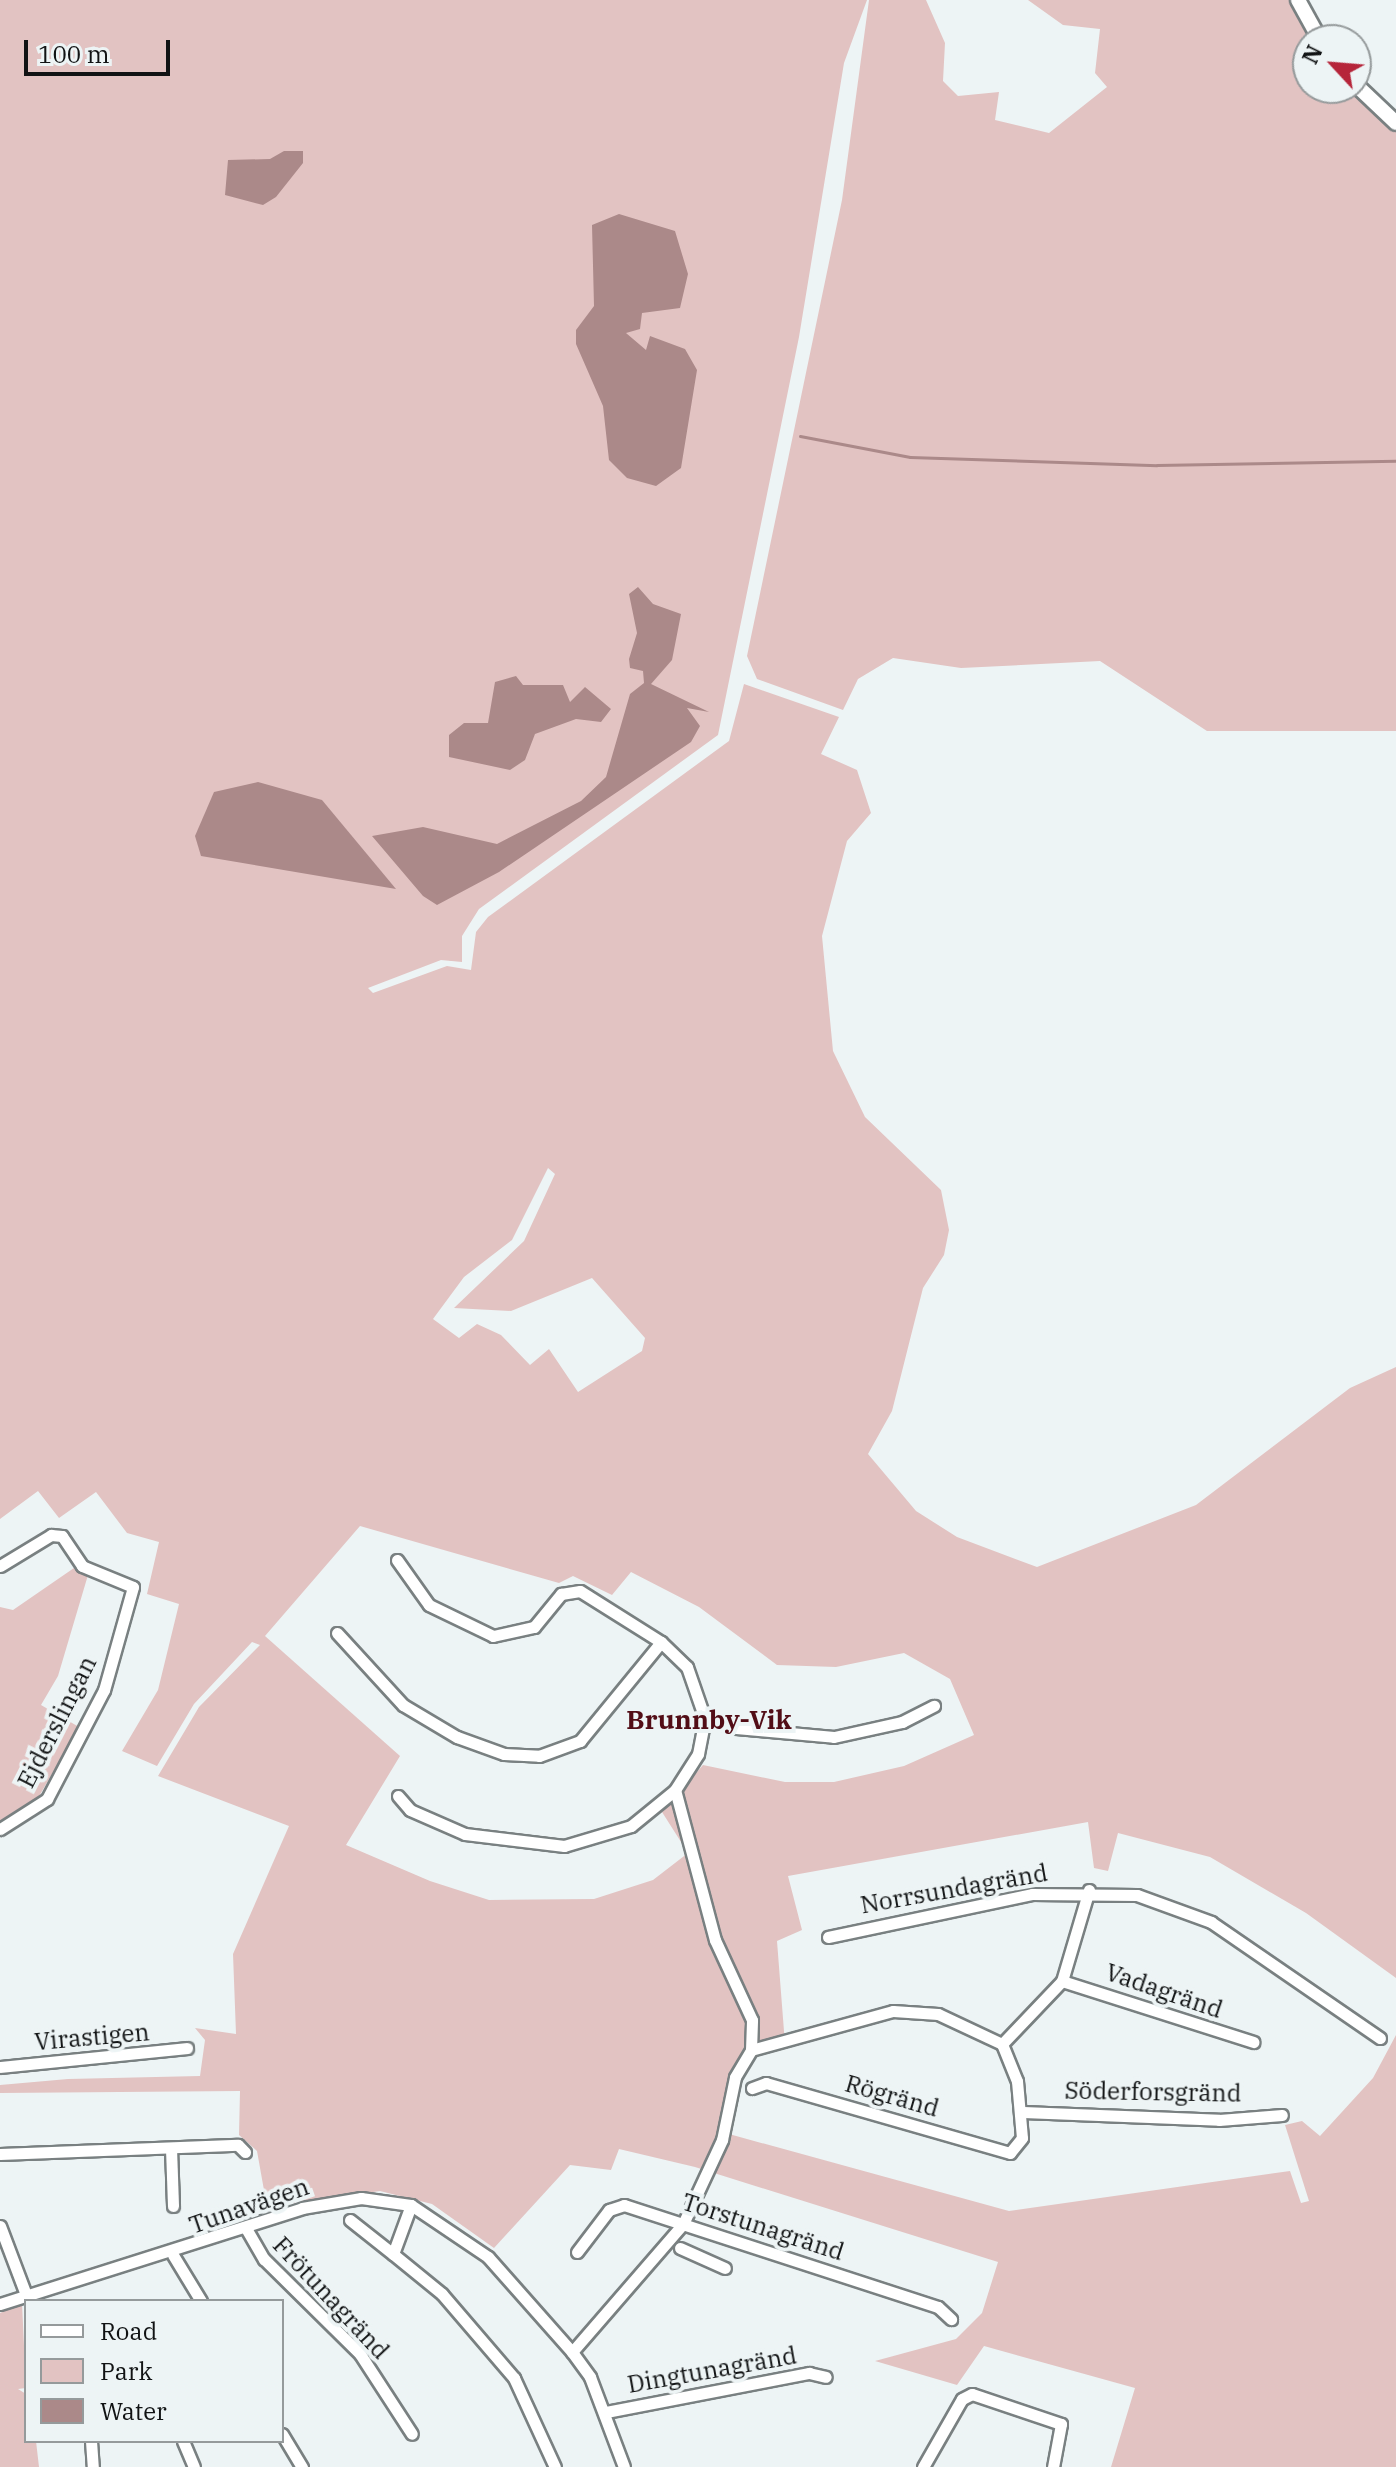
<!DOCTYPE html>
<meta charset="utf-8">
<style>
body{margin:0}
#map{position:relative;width:1396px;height:2467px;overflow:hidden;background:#edf4f5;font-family:"IBM Plex Serif",serif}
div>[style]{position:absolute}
.green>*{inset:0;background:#e2c3c2}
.water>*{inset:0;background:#ab8989}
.stream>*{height:3px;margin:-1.5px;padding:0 1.5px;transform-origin:1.5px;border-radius:1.5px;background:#ab8989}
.roads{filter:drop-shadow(2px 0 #798081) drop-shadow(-2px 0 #798081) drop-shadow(0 2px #798081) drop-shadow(0 -2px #798081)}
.minor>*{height:11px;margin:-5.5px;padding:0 5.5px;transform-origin:5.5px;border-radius:5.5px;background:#fff}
.secondary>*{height:14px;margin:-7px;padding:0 7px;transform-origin:7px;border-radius:7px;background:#fff}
span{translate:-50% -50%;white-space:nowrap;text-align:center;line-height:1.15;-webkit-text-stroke:8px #edf4f5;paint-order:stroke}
.street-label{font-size:24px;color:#111314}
.neighbourhood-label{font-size:26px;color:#520d16;font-weight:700}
.legend{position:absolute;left:24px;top:2299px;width:260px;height:144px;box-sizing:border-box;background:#edf4f5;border:2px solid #959a9b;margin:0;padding:10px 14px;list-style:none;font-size:24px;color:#111314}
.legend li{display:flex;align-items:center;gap:16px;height:40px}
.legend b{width:40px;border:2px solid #959a9b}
.north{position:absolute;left:1292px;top:24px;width:80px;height:80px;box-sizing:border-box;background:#edf4f5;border:2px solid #959a9b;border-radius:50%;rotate:296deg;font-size:22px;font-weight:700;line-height:32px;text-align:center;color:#111314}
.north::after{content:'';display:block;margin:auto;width:28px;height:36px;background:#b6253a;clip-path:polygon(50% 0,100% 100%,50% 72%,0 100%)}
.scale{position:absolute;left:24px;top:40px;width:146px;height:36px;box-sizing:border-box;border:4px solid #111314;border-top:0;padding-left:10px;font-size:24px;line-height:28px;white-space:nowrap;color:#111314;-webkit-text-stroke:6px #edf4f5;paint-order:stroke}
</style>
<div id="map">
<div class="green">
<i style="clip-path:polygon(evenodd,0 0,867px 0,844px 63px,799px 337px,718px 735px,479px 909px,462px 936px,462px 962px,441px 960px,368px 988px,373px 993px,447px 966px,471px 970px,476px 932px,488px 917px,729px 741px,744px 684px,839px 717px,821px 754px,857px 770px,871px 813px,847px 841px,822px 936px,833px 1051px,865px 1117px,941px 1190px,949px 1230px,944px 1255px,923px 1288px,892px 1411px,868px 1454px,916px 1511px,957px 1537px,1037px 1567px,1196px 1505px,1350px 1388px,1396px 1367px,1396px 1978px,1306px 1913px,1210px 1857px,1118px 1833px,1108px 1871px,1094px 1868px,1088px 1822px,788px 1876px,802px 1930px,777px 1941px,785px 2044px,755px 2056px,738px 2087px,729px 2134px,1009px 2211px,1290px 2171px,1301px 2203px,1309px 2201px,1285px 2125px,1302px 2121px,1320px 2136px,1373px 2078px,1396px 2035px,1396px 2467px,1111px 2467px,1135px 2388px,984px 2346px,957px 2385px,875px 2361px,956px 2339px,982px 2313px,998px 2262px,695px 2167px,619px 2149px,611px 2170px,570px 2165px,494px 2248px,432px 2204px,380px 2191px,267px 2207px,257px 2151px,239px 2135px,240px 2091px,0 2093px,0 2085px,68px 2079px,200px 2076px,205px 2040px,195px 2028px,236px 2034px,233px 1954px,289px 1826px,158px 1776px,199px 1707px,260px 1645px,252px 1642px,194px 1704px,157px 1766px,122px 1751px,158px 1690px,179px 1604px,147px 1594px,159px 1542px,127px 1533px,96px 1492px,59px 1518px,38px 1491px,0 1519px,0 0,548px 1168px,555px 1174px,524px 1241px,454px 1308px,511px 1311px,592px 1278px,645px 1338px,642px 1351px,578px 1392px,549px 1349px,530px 1365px,501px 1335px,477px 1324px,459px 1338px,433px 1319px,464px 1277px,512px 1240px,548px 1168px,0 0,360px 1526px,559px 1583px,573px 1576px,612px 1595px,631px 1572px,699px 1607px,777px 1665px,836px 1667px,904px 1653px,950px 1679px,974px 1735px,904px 1766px,834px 1782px,785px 1782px,703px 1765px,662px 1812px,688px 1853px,653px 1880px,594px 1899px,489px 1900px,430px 1881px,346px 1845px,400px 1756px,265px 1636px,360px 1526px)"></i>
<i style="clip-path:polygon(869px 0,926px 0,945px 43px,943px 81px,958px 96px,999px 92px,995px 120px,1049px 133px,1107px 87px,1095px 73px,1100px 29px,1063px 25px,1028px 0,1290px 0,1310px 40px,1308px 88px,1347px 88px,1396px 131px,1396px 731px,1207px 731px,1100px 661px,961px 668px,893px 658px,858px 679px,843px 710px,757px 679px,747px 656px,842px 200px)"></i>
<i style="clip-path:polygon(74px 1568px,88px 1575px,58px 1676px,41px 1705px,79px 1727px,34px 1805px,0 1822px,0 1607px,13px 1610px)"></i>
<i style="clip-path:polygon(22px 2303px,26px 2388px,18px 2389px,26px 2394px,26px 2441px,36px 2441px,39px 2467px,0 2467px,0 2313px)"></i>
</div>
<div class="water">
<i style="clip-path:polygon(284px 151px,303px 151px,303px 163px,276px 197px,263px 205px,225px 195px,228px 160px,270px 159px)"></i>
<i style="clip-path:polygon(619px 214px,675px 231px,688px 274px,680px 308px,642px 313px,640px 329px,626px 333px,646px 350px,650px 336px,685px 349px,697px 370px,681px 468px,656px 486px,627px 478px,609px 460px,603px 406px,576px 344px,576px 330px,594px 306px,592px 225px)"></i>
<i style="clip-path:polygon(638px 587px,653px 604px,681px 614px,672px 660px,651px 684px,709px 712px,687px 708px,700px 726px,691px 742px,499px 872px,437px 905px,423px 896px,372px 836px,423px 827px,497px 844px,581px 801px,606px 777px,630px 694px,644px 683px,643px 671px,630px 668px,629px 659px,637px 633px,629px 594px)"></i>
<i style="clip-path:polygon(516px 676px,523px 685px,563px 685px,570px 702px,585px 687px,611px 709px,601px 722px,576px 719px,535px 734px,525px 760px,510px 770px,449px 757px,449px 735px,464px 723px,488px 723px,495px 682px)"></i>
<i style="clip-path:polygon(258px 782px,322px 800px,396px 889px,201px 856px,195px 836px,214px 792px)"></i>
</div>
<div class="stream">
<i style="left:800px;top:436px;width:112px;rotate:10.8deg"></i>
<i style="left:910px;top:457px;width:247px;rotate:1.9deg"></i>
<i style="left:1157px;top:465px;width:239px;rotate:-1deg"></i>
</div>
<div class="roads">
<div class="minor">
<i style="left:397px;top:1560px;width:55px;rotate:54.6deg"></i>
<i style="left:429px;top:1605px;width:71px;rotate:25.8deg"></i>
<i style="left:493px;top:1636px;width:42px;rotate:-12.4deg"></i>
<i style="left:534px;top:1627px;width:43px;rotate:-50.7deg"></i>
<i style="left:561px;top:1594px;width:19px;rotate:-9deg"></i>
<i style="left:580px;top:1591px;width:96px;rotate:32.2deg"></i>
<i style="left:661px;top:1642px;width:36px;rotate:44deg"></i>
<i style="left:687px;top:1667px;width:55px;rotate:70.9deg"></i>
<i style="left:705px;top:1719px;width:32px;rotate:16deg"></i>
<i style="left:736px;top:1728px;width:98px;rotate:5.2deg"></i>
<i style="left:834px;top:1737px;width:70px;rotate:-12.4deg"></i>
<i style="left:902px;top:1722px;width:36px;rotate:-27deg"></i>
<i style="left:0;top:1566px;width:60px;rotate:-31.3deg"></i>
<i style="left:51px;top:1535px;width:11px;rotate:5deg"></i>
<i style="left:62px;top:1536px;width:36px;rotate:56deg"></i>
<i style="left:82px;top:1566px;width:55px;rotate:22.4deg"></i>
<i style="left:133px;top:1587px;width:107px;rotate:105.7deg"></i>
<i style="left:104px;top:1690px;width:123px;rotate:117.6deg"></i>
<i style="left:47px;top:1799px;width:56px;rotate:147.4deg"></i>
<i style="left:337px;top:1633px;width:98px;rotate:47.5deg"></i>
<i style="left:403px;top:1705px;width:63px;rotate:30.7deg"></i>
<i style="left:457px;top:1737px;width:50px;rotate:19.9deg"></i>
<i style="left:504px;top:1754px;width:35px;rotate:3deg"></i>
<i style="left:539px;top:1756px;width:44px;rotate:-20.1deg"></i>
<i style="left:580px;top:1741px;width:128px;rotate:-50.7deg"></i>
<i style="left:398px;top:1796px;width:18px;rotate:49deg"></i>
<i style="left:410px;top:1810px;width:60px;rotate:23.6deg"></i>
<i style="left:465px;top:1834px;width:100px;rotate:6.9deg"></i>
<i style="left:564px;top:1846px;width:70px;rotate:-16.6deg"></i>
<i style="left:631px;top:1826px;width:57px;rotate:-39.3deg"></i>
<i style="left:828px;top:1937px;width:208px;rotate:-11.9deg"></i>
<i style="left:1032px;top:1894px;width:105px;rotate:0.5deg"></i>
<i style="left:1137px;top:1895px;width:79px;rotate:20deg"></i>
<i style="left:1211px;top:1922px;width:205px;rotate:34.5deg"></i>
<i style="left:1062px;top:1981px;width:201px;rotate:17.7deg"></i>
<i style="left:1002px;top:2044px;width:87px;rotate:-46.4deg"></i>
<i style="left:1062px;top:1981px;width:95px;rotate:-73.5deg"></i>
<i style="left:751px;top:2050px;width:147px;rotate:-15.4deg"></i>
<i style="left:893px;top:2011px;width:45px;rotate:3.8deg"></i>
<i style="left:938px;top:2014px;width:71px;rotate:25.1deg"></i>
<i style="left:1002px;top:2044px;width:40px;rotate:68deg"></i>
<i style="left:1017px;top:2081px;width:57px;rotate:85deg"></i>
<i style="left:1022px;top:2138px;width:19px;rotate:129deg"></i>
<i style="left:1010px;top:2153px;width:254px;rotate:-164deg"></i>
<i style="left:766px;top:2083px;width:15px;rotate:160deg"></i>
<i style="left:0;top:2067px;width:188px;rotate:-5.8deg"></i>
<i style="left:1023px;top:2112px;width:196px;rotate:2.3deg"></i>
<i style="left:1219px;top:2120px;width:63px;rotate:-4.5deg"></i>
<i style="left:171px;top:2148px;width:58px;rotate:88deg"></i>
<i style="left:0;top:2154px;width:238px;rotate:-2.2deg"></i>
<i style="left:238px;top:2145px;width:10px;rotate:45deg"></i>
<i style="left:411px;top:2205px;width:52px;rotate:110.2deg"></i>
<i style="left:393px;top:2254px;width:63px;rotate:39.2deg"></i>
<i style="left:442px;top:2294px;width:111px;rotate:49.4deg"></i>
<i style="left:514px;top:2378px;width:98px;rotate:65.3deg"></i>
<i style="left:350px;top:2220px;width:55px;rotate:38.3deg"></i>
<i style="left:0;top:2226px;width:71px;rotate:69.3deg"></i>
<i style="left:247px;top:2230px;width:34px;rotate:60deg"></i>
<i style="left:264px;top:2259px;width:135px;rotate:44.7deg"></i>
<i style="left:360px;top:2354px;width:95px;rotate:57deg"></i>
<i style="left:680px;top:2248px;width:49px;rotate:24deg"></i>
<i style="left:577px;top:2252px;width:53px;rotate:-52.7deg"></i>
<i style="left:609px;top:2210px;width:16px;rotate:-18deg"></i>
<i style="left:624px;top:2205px;width:330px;rotate:18deg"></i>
<i style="left:938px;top:2307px;width:18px;rotate:43deg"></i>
<i style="left:173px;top:2255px;width:54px;rotate:58.7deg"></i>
<i style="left:0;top:2304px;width:317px;rotate:-17.6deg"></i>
<i style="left:302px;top:2208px;width:60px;rotate:-9.6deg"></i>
<i style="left:361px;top:2198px;width:50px;rotate:8deg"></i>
<i style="left:411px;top:2205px;width:93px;rotate:34deg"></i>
<i style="left:488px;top:2257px;width:127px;rotate:48.5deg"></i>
<i style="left:572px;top:2352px;width:31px;rotate:54deg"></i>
<i style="left:590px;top:2377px;width:96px;rotate:69.3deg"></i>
<i style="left:572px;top:2352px;width:169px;rotate:-49.1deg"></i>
<i style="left:683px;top:2224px;width:93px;rotate:-65.1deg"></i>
<i style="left:722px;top:2140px;width:64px;rotate:-78.3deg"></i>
<i style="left:735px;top:2077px;width:31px;rotate:-59deg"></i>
<i style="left:751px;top:2050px;width:30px;rotate:-88deg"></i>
<i style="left:752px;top:2020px;width:88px;rotate:-114.8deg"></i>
<i style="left:715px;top:1940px;width:155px;rotate:-104.9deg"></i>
<i style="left:675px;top:1790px;width:43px;rotate:-57.4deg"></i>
<i style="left:698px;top:1754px;width:36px;rotate:-79deg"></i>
<i style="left:606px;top:2412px;width:207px;rotate:-10.9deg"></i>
<i style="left:809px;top:2373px;width:17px;rotate:13deg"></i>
<i style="left:282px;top:2434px;width:39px;rotate:59deg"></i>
<i style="left:91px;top:2441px;width:26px;rotate:86deg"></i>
<i style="left:183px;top:2441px;width:28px;rotate:67deg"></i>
<i style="left:923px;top:2467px;width:78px;rotate:-60.2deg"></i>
<i style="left:962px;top:2399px;width:11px;rotate:-27deg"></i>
<i style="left:972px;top:2394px;width:94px;rotate:18.6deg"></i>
<i style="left:1061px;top:2424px;width:44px;rotate:100.5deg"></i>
</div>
<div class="secondary">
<i style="left:1298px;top:0;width:46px;rotate:61.2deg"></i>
<i style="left:1356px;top:85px;width:55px;rotate:43.5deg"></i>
</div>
</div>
<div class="street-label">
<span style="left:57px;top:1722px;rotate:-63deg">Ejderslingan</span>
<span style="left:954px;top:1889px;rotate:-10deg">Norrsundagränd</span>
<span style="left:1164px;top:1991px;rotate:19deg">Vadagränd</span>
<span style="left:92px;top:2037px;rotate:-5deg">Virastigen</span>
<span style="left:1153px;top:2092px;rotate:1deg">Söderforsgränd</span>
<span style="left:892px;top:2096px;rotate:16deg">Rögränd</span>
<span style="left:249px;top:2206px;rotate:-19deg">Tunavägen</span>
<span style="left:763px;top:2227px;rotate:18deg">Torstunagränd</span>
<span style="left:331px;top:2298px;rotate:47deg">Frötunagränd</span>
<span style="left:712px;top:2370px;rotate:-10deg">Dingtunagränd</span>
</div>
<div class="neighbourhood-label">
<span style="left:709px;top:1720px">Brunnby-Vik</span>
</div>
<ul class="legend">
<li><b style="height:10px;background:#fff"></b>Road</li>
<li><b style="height:22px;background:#e2c3c2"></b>Park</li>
<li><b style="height:22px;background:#ab8989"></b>Water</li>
</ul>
<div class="north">N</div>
<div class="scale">100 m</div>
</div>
